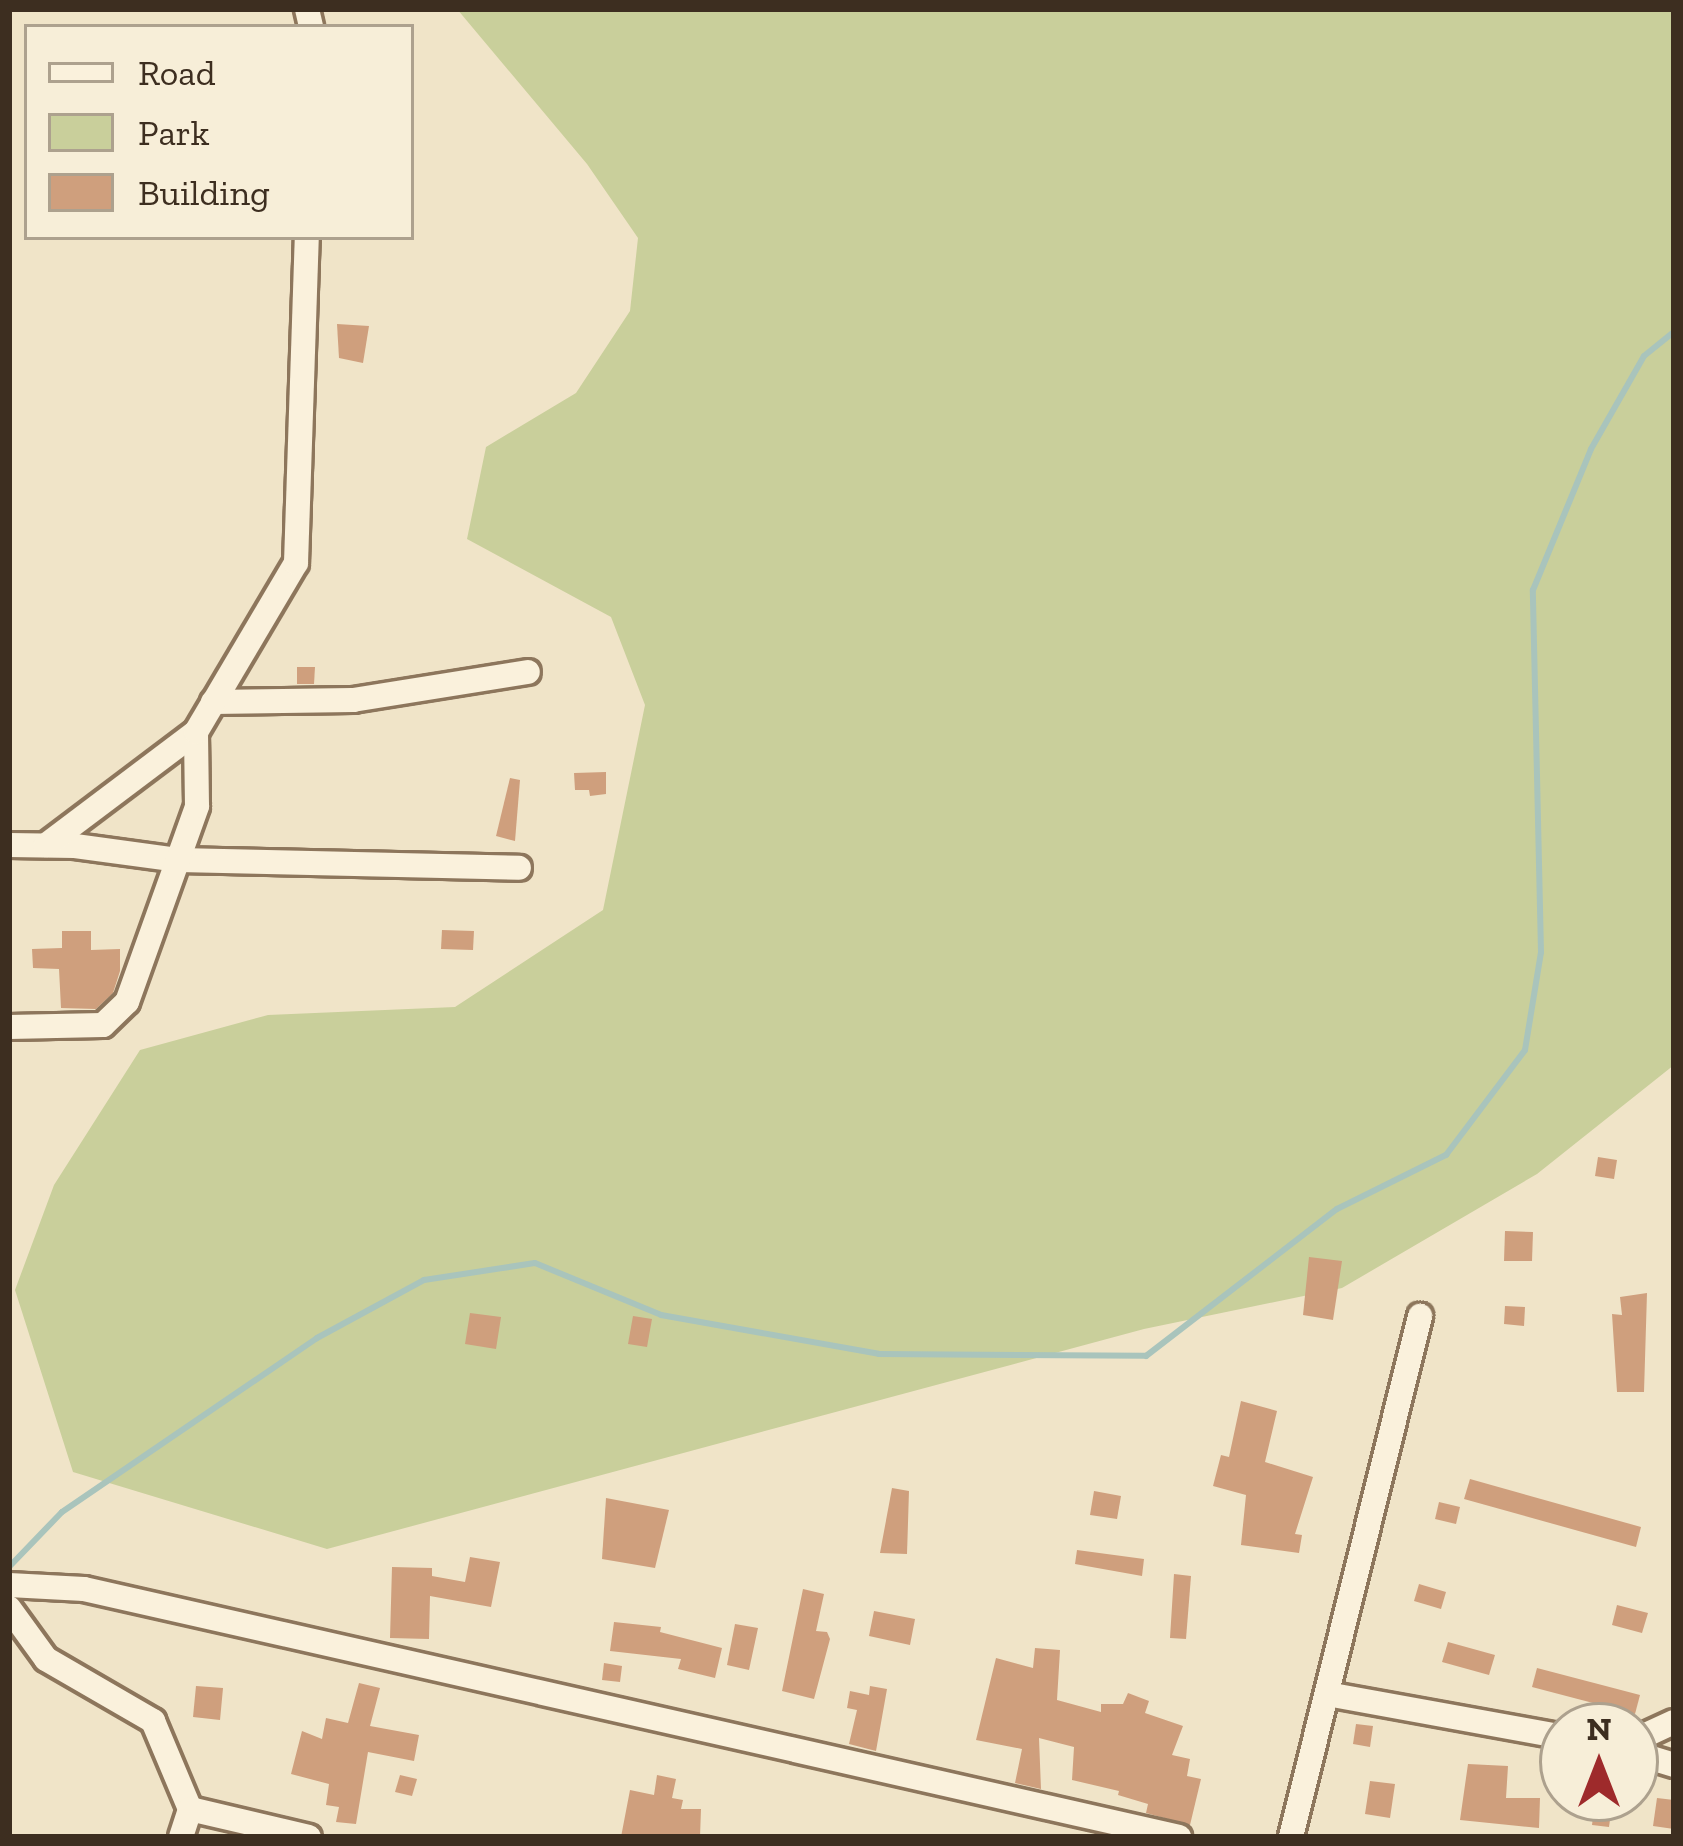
<!DOCTYPE html>
<style>
body{margin:0}
#map{position:relative;width:1683px;height:1846px;overflow:hidden;background:#f0e4c8;font-family:"Zilla Slab",serif}
div>[style]{position:absolute}
.green>*{inset:0;background:#c9cf9b}
.stream>*{height:6px;margin:-3px;padding:0 3px;transform-origin:3px;border-radius:3px;background:#a9c4bc}
.building>*{inset:0;background:#cf9f7d}
.roads{filter:drop-shadow(3px 0 #8d765c) drop-shadow(-3px 0 #8d765c) drop-shadow(0 3px #8d765c) drop-shadow(0 -3px #8d765c)}
.minor>*{height:24px;margin:-12px;padding:0 12px;transform-origin:12px;border-radius:12px;background:#faf1dc}
span{translate:-50% -50%;white-space:nowrap;text-align:center;line-height:1.15;-webkit-text-stroke:10px #f7eed8;paint-order:stroke}
.frame{position:absolute;inset:0;border:12px solid #3d2e20;pointer-events:none}
.legend{position:absolute;left:24px;top:24px;width:390px;height:216px;box-sizing:border-box;background:#f7eed8;border:3px solid #ada18e;margin:0;padding:15px 21px;list-style:none;font-size:36px;color:#3d2e20}
.legend li{display:flex;align-items:center;gap:24px;height:60px}
.legend b{width:60px;border:3px solid #ada18e}
.north{position:absolute;left:1539px;top:1702px;width:120px;height:120px;box-sizing:border-box;background:#f7eed8;border:3px solid #ada18e;border-radius:50%;rotate:0deg;font-size:33px;font-weight:700;line-height:48px;text-align:center;color:#3d2e20}
.north::after{content:'';display:block;margin:auto;width:42px;height:54px;background:#9e2a2b;clip-path:polygon(50% 0,100% 100%,50% 72%,0 100%)}
</style>
<div id="map">
<div class="green">
<i style="clip-path:polygon(457px 9px,1674px 9px,1674px 1065px,1537px 1174px,1342px 1288px,1144px 1329px,327px 1549px,73px 1472px,15px 1290px,54px 1185px,140px 1050px,268px 1015px,455px 1007px,603px 910px,645px 705px,611px 617px,467px 539px,486px 447px,576px 393px,630px 311px,638px 238px,587px 164px)"></i>
</div>
<div class="stream">
<i style="left:9px;top:1567px;width:76px;rotate:-46.1deg"></i>
<i style="left:62px;top:1512px;width:309px;rotate:-34.3deg"></i>
<i style="left:317px;top:1338px;width:122px;rotate:-28.5deg"></i>
<i style="left:424px;top:1280px;width:112px;rotate:-8.7deg"></i>
<i style="left:535px;top:1263px;width:136px;rotate:22.4deg"></i>
<i style="left:661px;top:1315px;width:221px;rotate:10.1deg"></i>
<i style="left:879px;top:1354px;width:267px;rotate:0.4deg"></i>
<i style="left:1146px;top:1356px;width:241px;rotate:-37.6deg"></i>
<i style="left:1337px;top:1209px;width:122px;rotate:-26.4deg"></i>
<i style="left:1446px;top:1155px;width:131px;rotate:-53deg"></i>
<i style="left:1525px;top:1050px;width:99px;rotate:-80.7deg"></i>
<i style="left:1541px;top:952px;width:362px;rotate:-91.3deg"></i>
<i style="left:1533px;top:590px;width:152px;rotate:-67.6deg"></i>
<i style="left:1591px;top:449px;width:107px;rotate:-60.3deg"></i>
<i style="left:1644px;top:356px;width:38px;rotate:-39deg"></i>
</div>
<div class="building">
<i style="clip-path:polygon(337px 324px,369px 326px,363px 363px,339px 358px)"></i>
<i style="clip-path:polygon(297px 667px,315px 667px,314px 684px,297px 684px)"></i>
<i style="clip-path:polygon(606px 772px,606px 794px,590px 796px,589px 790px,575px 790px,574px 773px)"></i>
<i style="clip-path:polygon(510px 778px,520px 780px,515px 841px,496px 836px)"></i>
<i style="clip-path:polygon(442px 930px,474px 931px,473px 950px,441px 949px)"></i>
<i style="clip-path:polygon(62px 931px,91px 931px,91px 950px,120px 949px,120px 971px,113px 993px,96px 1009px,61px 1008px,59px 969px,33px 968px,32px 949px,62px 948px)"></i>
<i style="clip-path:polygon(1598px 1157px,1617px 1160px,1614px 1179px,1595px 1176px)"></i>
<i style="clip-path:polygon(1505px 1231px,1533px 1232px,1532px 1261px,1504px 1261px)"></i>
<i style="clip-path:polygon(1309px 1257px,1342px 1261px,1333px 1320px,1303px 1315px)"></i>
<i style="clip-path:polygon(1647px 1293px,1644px 1392px,1617px 1392px,1612px 1314px,1622px 1315px,1620px 1297px)"></i>
<i style="clip-path:polygon(1505px 1306px,1525px 1307px,1524px 1326px,1504px 1324px)"></i>
<i style="clip-path:polygon(470px 1313px,501px 1317px,496px 1349px,465px 1344px)"></i>
<i style="clip-path:polygon(633px 1316px,652px 1319px,647px 1347px,628px 1344px)"></i>
<i style="clip-path:polygon(1241px 1401px,1277px 1411px,1265px 1462px,1313px 1477px,1295px 1534px,1302px 1535px,1299px 1553px,1241px 1545px,1246px 1495px,1213px 1486px,1221px 1455px,1229px 1457px)"></i>
<i style="clip-path:polygon(1470px 1479px,1641px 1527px,1636px 1547px,1464px 1499px)"></i>
<i style="clip-path:polygon(892px 1488px,909px 1491px,907px 1554px,880px 1553px)"></i>
<i style="clip-path:polygon(1094px 1491px,1121px 1496px,1117px 1519px,1090px 1515px)"></i>
<i style="clip-path:polygon(606px 1498px,669px 1510px,655px 1568px,602px 1559px)"></i>
<i style="clip-path:polygon(1439px 1502px,1460px 1507px,1456px 1524px,1435px 1519px)"></i>
<i style="clip-path:polygon(1077px 1550px,1144px 1559px,1142px 1576px,1075px 1564px)"></i>
<i style="clip-path:polygon(470px 1557px,500px 1562px,491px 1607px,430px 1596px,429px 1639px,390px 1638px,392px 1567px,432px 1568px,432px 1576px,465px 1582px)"></i>
<i style="clip-path:polygon(1174px 1574px,1191px 1576px,1186px 1639px,1170px 1638px)"></i>
<i style="clip-path:polygon(1419px 1584px,1446px 1592px,1441px 1609px,1414px 1601px)"></i>
<i style="clip-path:polygon(803px 1589px,824px 1594px,816px 1631px,827px 1632px,830px 1639px,814px 1699px,782px 1691px)"></i>
<i style="clip-path:polygon(1617px 1605px,1648px 1613px,1642px 1633px,1612px 1625px)"></i>
<i style="clip-path:polygon(874px 1611px,915px 1619px,910px 1645px,869px 1636px)"></i>
<i style="clip-path:polygon(614px 1622px,661px 1627px,660px 1632px,722px 1648px,715px 1678px,678px 1669px,681px 1659px,610px 1651px)"></i>
<i style="clip-path:polygon(735px 1624px,758px 1628px,749px 1670px,727px 1665px)"></i>
<i style="clip-path:polygon(1448px 1642px,1495px 1655px,1489px 1675px,1442px 1662px)"></i>
<i style="clip-path:polygon(1035px 1648px,1060px 1650px,1057px 1700px,1101px 1712px,1101px 1704px,1123px 1704px,1128px 1693px,1149px 1701px,1145px 1713px,1183px 1726px,1172px 1755px,1190px 1759px,1187px 1776px,1201px 1779px,1190px 1825px,1146px 1813px,1148px 1804px,1118px 1795px,1119px 1791px,1072px 1780px,1074px 1747px,1039px 1738px,1041px 1789px,1015px 1783px,1022px 1749px,976px 1740px,996px 1658px,1033px 1668px)"></i>
<i style="clip-path:polygon(604px 1663px,622px 1666px,620px 1682px,602px 1680px)"></i>
<i style="clip-path:polygon(1537px 1668px,1640px 1695px,1635px 1714px,1532px 1687px)"></i>
<i style="clip-path:polygon(359px 1683px,380px 1688px,370px 1726px,419px 1735px,414px 1761px,368px 1752px,356px 1824px,336px 1822px,339px 1807px,326px 1805px,329px 1784px,291px 1774px,302px 1731px,322px 1739px,326px 1718px,348px 1723px)"></i>
<i style="clip-path:polygon(196px 1686px,223px 1688px,220px 1720px,193px 1717px)"></i>
<i style="clip-path:polygon(870px 1686px,887px 1689px,876px 1751px,849px 1744px,857px 1710px,847px 1708px,850px 1691px,869px 1695px)"></i>
<i style="clip-path:polygon(1356px 1724px,1373px 1726px,1370px 1747px,1353px 1744px)"></i>
<i style="clip-path:polygon(1468px 1764px,1508px 1766px,1506px 1798px,1540px 1798px,1539px 1828px,1460px 1820px)"></i>
<i style="clip-path:polygon(400px 1775px,417px 1779px,412px 1796px,395px 1792px)"></i>
<i style="clip-path:polygon(657px 1775px,676px 1779px,672px 1798px,683px 1800px,681px 1809px,701px 1809px,700px 1837px,621px 1837px,630px 1790px,654px 1795px)"></i>
<i style="clip-path:polygon(1370px 1781px,1395px 1784px,1390px 1818px,1365px 1814px)"></i>
<i style="clip-path:polygon(1657px 1798px,1674px 1800px,1674px 1829px,1653px 1826px)"></i>
<i style="clip-path:polygon(1595px 1802px,1612px 1805px,1609px 1827px,1592px 1825px)"></i>
</div>
<div class="roads">
<div class="minor">
<i style="left:307px;top:9px;width:18px;rotate:77deg"></i>
<i style="left:213px;top:702px;width:140px;rotate:-0.8deg"></i>
<i style="left:353px;top:700px;width:177px;rotate:-9.1deg"></i>
<i style="left:9px;top:845px;width:66px;rotate:0.9deg"></i>
<i style="left:75px;top:846px;width:105px;rotate:7.7deg"></i>
<i style="left:179px;top:860px;width:340px;rotate:1.3deg"></i>
<i style="left:46px;top:845px;width:188px;rotate:-37deg"></i>
<i style="left:9px;top:1027px;width:94px;rotate:-1.2deg"></i>
<i style="left:103px;top:1025px;width:33px;rotate:-44deg"></i>
<i style="left:127px;top:1002px;width:208px;rotate:-70.3deg"></i>
<i style="left:197px;top:806px;width:74px;rotate:-90.8deg"></i>
<i style="left:196px;top:732px;width:196px;rotate:-59.4deg"></i>
<i style="left:296px;top:563px;width:326px;rotate:-88.1deg"></i>
<i style="left:9px;top:1585px;width:75px;rotate:3.1deg"></i>
<i style="left:84px;top:1589px;width:1123px;rotate:12.76deg"></i>
<i style="left:9px;top:1608px;width:63px;rotate:54deg"></i>
<i style="left:46px;top:1659px;width:124px;rotate:30.1deg"></i>
<i style="left:153px;top:1721px;width:95px;rotate:67.2deg"></i>
<i style="left:190px;top:1809px;width:122px;rotate:13.2deg"></i>
<i style="left:1327px;top:1694px;width:240px;rotate:10.3deg"></i>
<i style="left:1635px;top:1740px;width:43px;rotate:-24.8deg"></i>
<i style="left:1635px;top:1753px;width:41px;rotate:17.1deg"></i>
<i style="left:181px;top:1837px;width:29px;rotate:-72deg"></i>
<i style="left:1291px;top:1837px;width:537px;rotate:-76.09deg"></i>
</div>
</div>
<div class="frame"></div>
<ul class="legend">
<li><b style="height:15px;background:#faf1dc"></b>Road</li>
<li><b style="height:33px;background:#c9cf9b"></b>Park</li>
<li><b style="height:33px;background:#cf9f7d"></b>Building</li>
</ul>
<div class="north">N</div>
</div>
